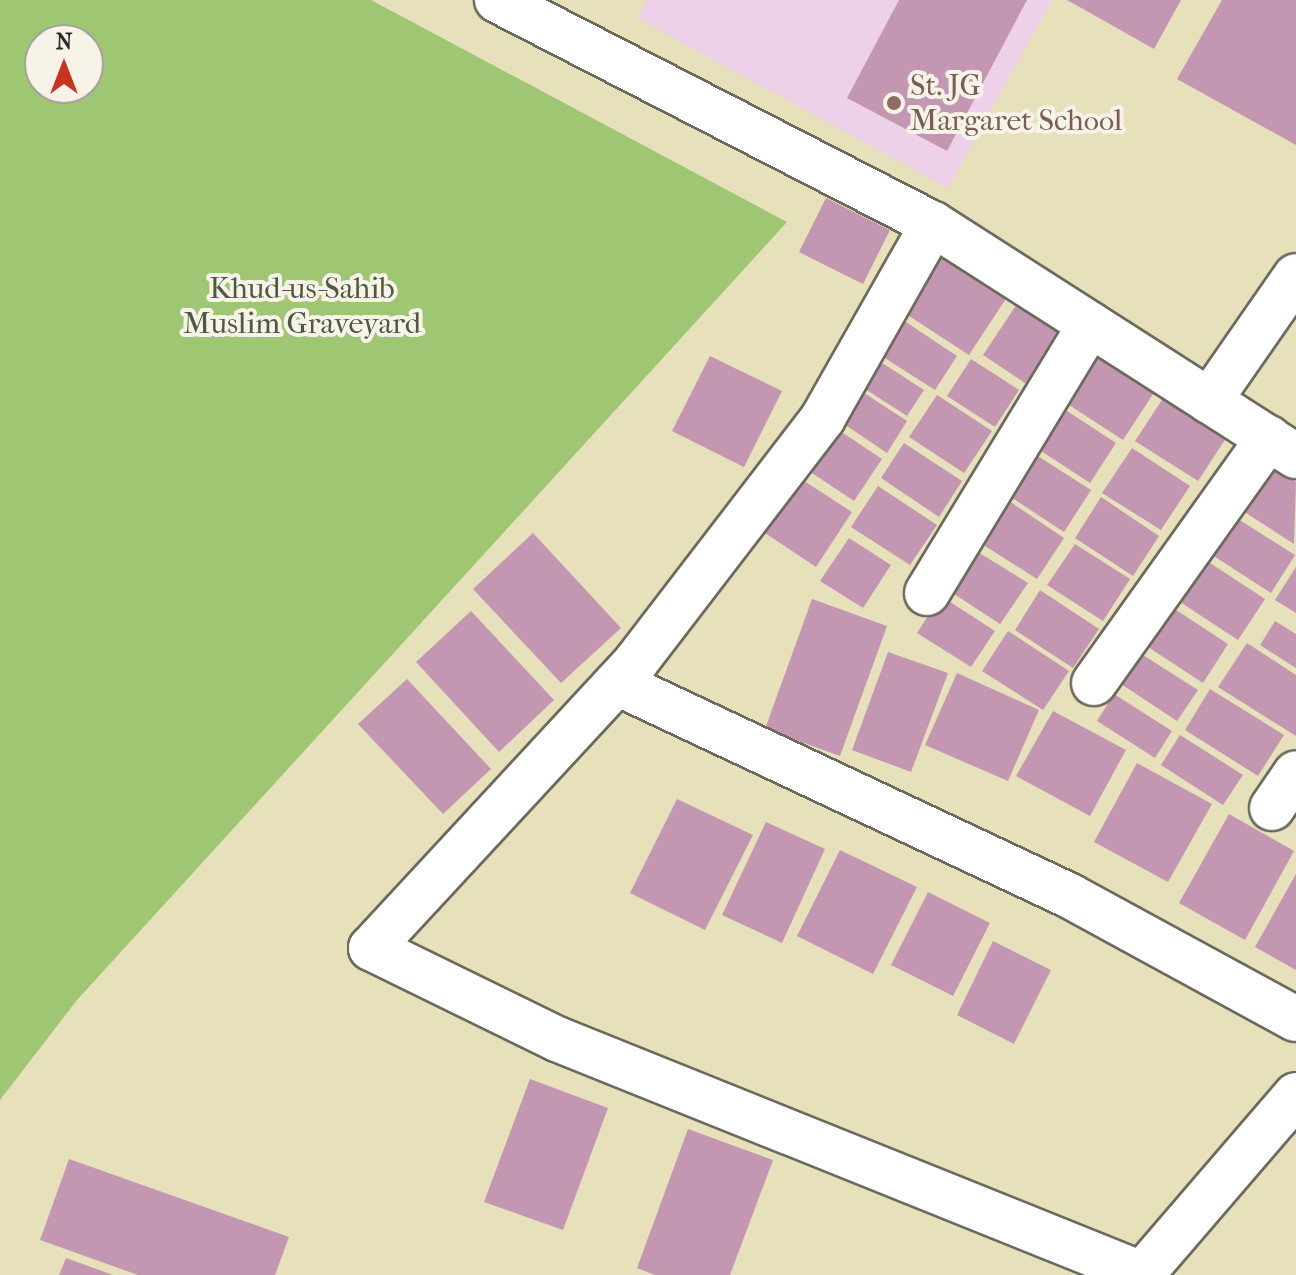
<!DOCTYPE html>
<style>
body{margin:0}
#map{position:relative;width:1296px;height:1275px;overflow:hidden;background:#e6e0bb;font-family:"IM FELL French Canon",serif}
div>[style]{position:absolute}
.built>*{inset:0;background:#edd1e9}
.green>*{inset:0;background:#9fc672}
.building>*{inset:0;background:#c397b2}
.roads{filter:drop-shadow(2px 0 #6c6a5d) drop-shadow(-2px 0 #6c6a5d) drop-shadow(0 2px #6c6a5d) drop-shadow(0 -2px #6c6a5d)}
.minor>*{height:44px;margin:-22px;padding:0 22px;transform-origin:22px;border-radius:22px;background:#fff}
.tertiary>*{height:44px;margin:-22px;padding:0 22px;transform-origin:22px;border-radius:22px;background:#fff}
.dots>*{width:22px;height:22px;translate:-50% -50%;box-sizing:border-box;border:4px solid #f7f3e8;border-radius:50%}
span{translate:-50% -50%;white-space:nowrap;text-align:center;line-height:1.15;-webkit-text-stroke:8px #f7f3e8;paint-order:stroke}
.education-label{font-size:30px;color:#785e54}
.left{translate:0 -50%;text-align:left}
.park-label{font-size:30px;color:#4e5a40}
.north{position:absolute;left:24px;top:24px;width:80px;height:80px;box-sizing:border-box;background:#f7f3e8;border:2px solid #a5a39c;border-radius:50%;rotate:0deg;font-size:22px;font-weight:700;line-height:32px;text-align:center;color:#2b2b2b}
.north::after{content:'';display:block;margin:auto;width:28px;height:36px;background:#c8321e;clip-path:polygon(50% 0,100% 100%,50% 72%,0 100%)}
</style>
<div id="map">
<div class="built">
<i style="clip-path:polygon(647px 0,1052px 0,948px 188px,637px 18px)"></i>
</div>
<div class="green">
<i style="clip-path:polygon(evenodd,0 0,371px 0,787px 222px,77px 1000px,0 1100px,0 0,40px 40px,88px 40px,88px 88px,40px 88px,40px 40px)"></i>
</div>
<div class="building">
<i style="clip-path:polygon(899px 0,1027px 0,947px 151px,847px 98px)"></i>
<i style="clip-path:polygon(1067px 0,1181px 0,1154px 49px)"></i>
<i style="clip-path:polygon(1222px 0,1296px 0,1296px 145px,1177px 79px)"></i>
<i style="clip-path:polygon(826px 198px,890px 230px,863px 284px,799px 252px)"></i>
<i style="clip-path:polygon(946px 252px,1009px 294px,969px 355px,906px 314px)"></i>
<i style="clip-path:polygon(1019px 301px,1067px 332px,1031px 387px,983px 355px)"></i>
<i style="clip-path:polygon(903px 320px,957px 356px,935px 390px,880px 355px)"></i>
<i style="clip-path:polygon(1098px 346px,1159px 385px,1123px 440px,1063px 401px)"></i>
<i style="clip-path:polygon(710px 356px,782px 391px,744px 467px,672px 431px)"></i>
<i style="clip-path:polygon(876px 359px,924px 390px,907px 416px,859px 385px)"></i>
<i style="clip-path:polygon(971px 359px,1019px 390px,995px 427px,947px 396px)"></i>
<i style="clip-path:polygon(852px 385px,907px 421px,887px 453px,832px 416px)"></i>
<i style="clip-path:polygon(1168px 391px,1230px 432px,1198px 481px,1135px 441px)"></i>
<i style="clip-path:polygon(937px 395px,992px 431px,964px 473px,909px 437px)"></i>
<i style="clip-path:polygon(1061px 407px,1116px 443px,1090px 483px,1035px 447px)"></i>
<i style="clip-path:polygon(831px 425px,882px 459px,854px 501px,803px 467px)"></i>
<i style="clip-path:polygon(904px 443px,962px 481px,939px 517px,881px 478px)"></i>
<i style="clip-path:polygon(1132px 448px,1190px 486px,1161px 530px,1102px 493px)"></i>
<i style="clip-path:polygon(1033px 453px,1091px 490px,1064px 532px,1006px 494px)"></i>
<i style="clip-path:polygon(1272px 467px,1296px 482px,1294px 544px,1243px 511px)"></i>
<i style="clip-path:polygon(798px 477px,852px 512px,816px 567px,762px 531px)"></i>
<i style="clip-path:polygon(878px 486px,937px 525px,910px 565px,851px 527px)"></i>
<i style="clip-path:polygon(1101px 497px,1159px 536px,1133px 576px,1075px 538px)"></i>
<i style="clip-path:polygon(1006px 499px,1064px 538px,1037px 579px,979px 542px)"></i>
<i style="clip-path:polygon(1230px 514px,1295px 555px,1271px 593px,1206px 551px)"></i>
<i style="clip-path:polygon(533px 533px,621px 628px,561px 683px,473px 589px)"></i>
<i style="clip-path:polygon(849px 538px,891px 565px,863px 608px,820px 581px)"></i>
<i style="clip-path:polygon(1075px 544px,1130px 579px,1103px 621px,1047px 585px)"></i>
<i style="clip-path:polygon(978px 552px,1028px 583px,1000px 624px,951px 592px)"></i>
<i style="clip-path:polygon(1201px 557px,1265px 599px,1238px 640px,1174px 598px)"></i>
<i style="clip-path:polygon(1296px 567px,1296px 613px,1275px 600px)"></i>
<i style="clip-path:polygon(1040px 590px,1099px 629px,1073px 668px,1015px 630px)"></i>
<i style="clip-path:polygon(941px 596px,995px 631px,971px 667px,917px 633px)"></i>
<i style="clip-path:polygon(812px 599px,887px 626px,840px 756px,765px 729px)"></i>
<i style="clip-path:polygon(1170px 606px,1228px 644px,1203px 683px,1145px 645px)"></i>
<i style="clip-path:polygon(471px 611px,554px 700px,499px 752px,416px 662px)"></i>
<i style="clip-path:polygon(1275px 621px,1296px 634px,1296px 668px,1260px 645px)"></i>
<i style="clip-path:polygon(1008px 631px,1069px 671px,1043px 710px,982px 671px)"></i>
<i style="clip-path:polygon(1247px 643px,1296px 675px,1296px 736px,1218px 687px)"></i>
<i style="clip-path:polygon(1135px 650px,1198px 690px,1177px 721px,1115px 680px)"></i>
<i style="clip-path:polygon(888px 652px,948px 673px,911px 772px,852px 750px)"></i>
<i style="clip-path:polygon(957px 673px,1039px 710px,1008px 781px,925px 745px)"></i>
<i style="clip-path:polygon(407px 679px,491px 769px,443px 814px,358px 724px)"></i>
<i style="clip-path:polygon(1210px 689px,1284px 735px,1258px 776px,1185px 730px)"></i>
<i style="clip-path:polygon(1114px 694px,1172px 731px,1155px 758px,1097px 721px)"></i>
<i style="clip-path:polygon(1053px 711px,1126px 750px,1090px 816px,1016px 776px)"></i>
<i style="clip-path:polygon(1180px 735px,1243px 775px,1223px 805px,1161px 765px)"></i>
<i style="clip-path:polygon(1137px 763px,1212px 804px,1168px 882px,1094px 842px)"></i>
<i style="clip-path:polygon(677px 799px,753px 835px,705px 930px,630px 893px)"></i>
<i style="clip-path:polygon(1229px 814px,1294px 851px,1245px 940px,1179px 903px)"></i>
<i style="clip-path:polygon(766px 822px,825px 849px,782px 943px,722px 915px)"></i>
<i style="clip-path:polygon(840px 850px,917px 887px,873px 974px,797px 936px)"></i>
<i style="clip-path:polygon(1296px 874px,1296px 970px,1255px 947px)"></i>
<i style="clip-path:polygon(928px 892px,990px 923px,953px 996px,891px 965px)"></i>
<i style="clip-path:polygon(993px 941px,1051px 970px,1014px 1044px,957px 1015px)"></i>
<i style="clip-path:polygon(530px 1079px,608px 1108px,563px 1230px,484px 1202px)"></i>
<i style="clip-path:polygon(688px 1129px,773px 1160px,730px 1275px,655px 1275px,637px 1268px)"></i>
<i style="clip-path:polygon(69px 1159px,289px 1237px,275px 1275px,138px 1275px,40px 1240px)"></i>
<i style="clip-path:polygon(66px 1258px,113px 1275px,59px 1275px)"></i>
</div>
<div class="roads">
<div class="minor">
<i style="left:933px;top:224px;width:223px;rotate:119.6deg"></i>
<i style="left:823px;top:418px;width:307px;rotate:127.5deg"></i>
<i style="left:636px;top:662px;width:390px;rotate:132.8deg"></i>
<i style="left:371px;top:948px;width:207px;rotate:26.1deg"></i>
<i style="left:557px;top:1039px;width:630px;rotate:21.89deg"></i>
<i style="left:1142px;top:1274px;width:236px;rotate:-49.3deg"></i>
<i style="left:1209px;top:401px;width:152px;rotate:-55.2deg"></i>
<i style="left:927px;top:593px;width:314px;rotate:-58.7deg"></i>
<i style="left:617px;top:683px;width:501px;rotate:25.18deg"></i>
<i style="left:1070px;top:896px;width:257px;rotate:28.6deg"></i>
<i style="left:1094px;top:683px;width:301px;rotate:-54.5deg"></i>
<i style="left:1272px;top:808px;width:42px;rotate:-55.6deg"></i>
</div>
<div class="tertiary">
<i style="left:497px;top:0;width:490px;rotate:27.2deg"></i>
<i style="left:933px;top:224px;width:431px;rotate:32.6deg"></i>
</div>
</div>
<div class="dots">
<i style="left:894px;top:103px;background:#8d6e63"></i>
</div>
<div class="education-label">
<span class="left" style="left:910px;top:103px">St. JG<br>Margaret School</span>
</div>
<div class="park-label">
<span style="left:302px;top:306px">Khud-us-Sahib<br>Muslim Graveyard</span>
</div>
<div class="north">N</div>
</div>
